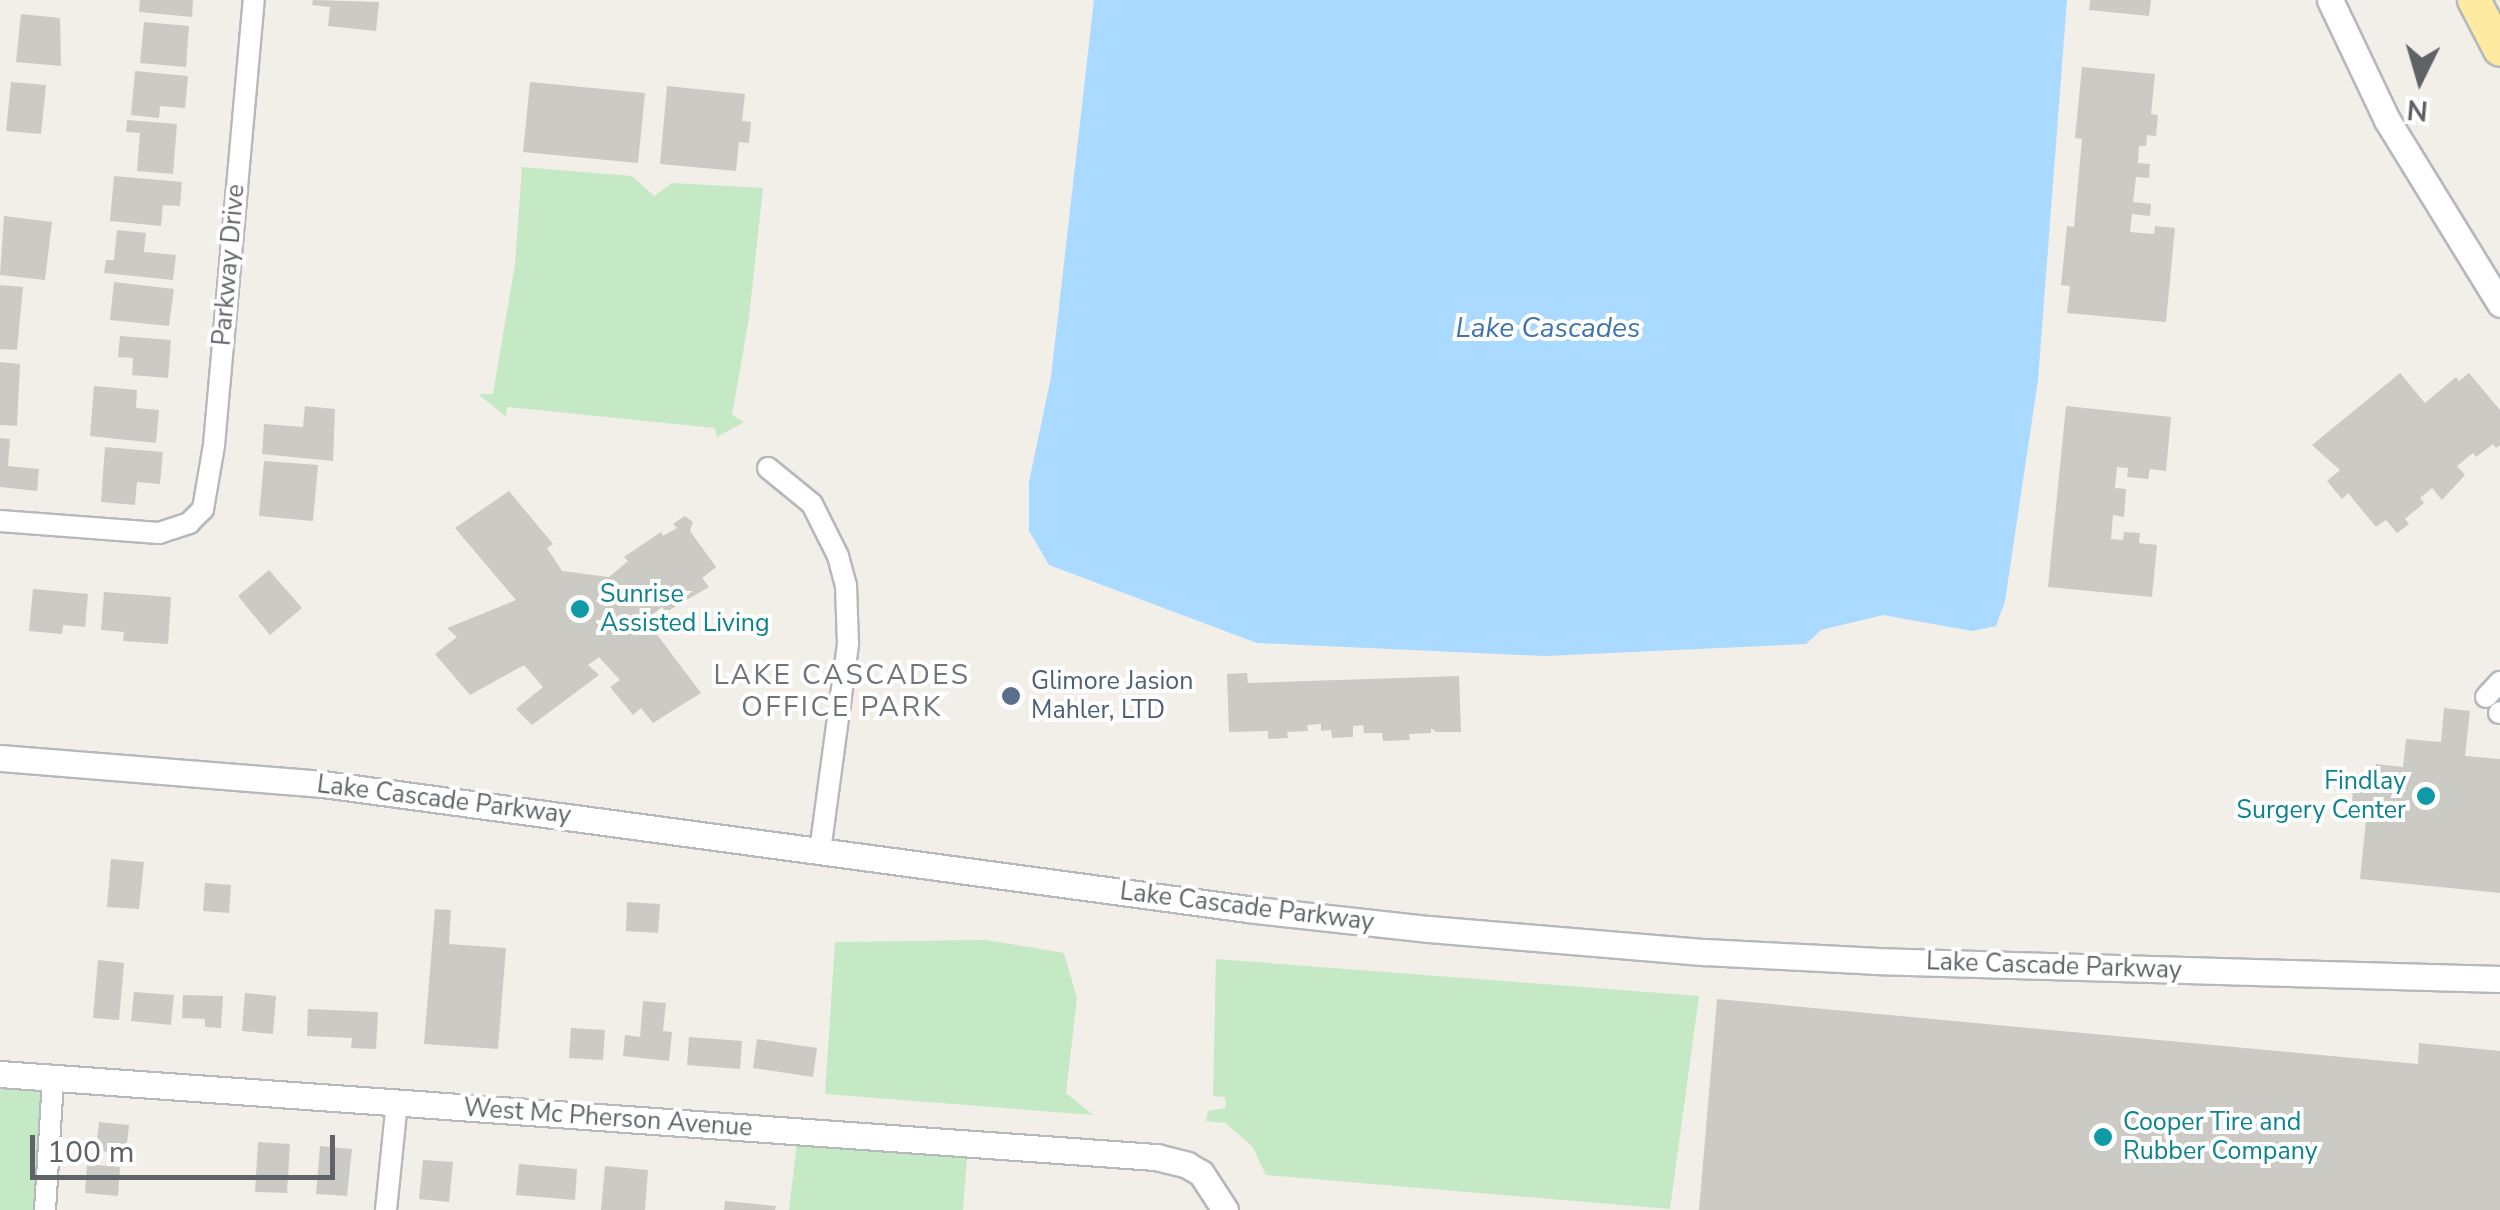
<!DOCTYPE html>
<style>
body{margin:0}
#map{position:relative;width:2500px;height:1210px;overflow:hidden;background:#f1efe8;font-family:"Nunito Sans",sans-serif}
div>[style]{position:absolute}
.green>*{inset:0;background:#c5e8c5}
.water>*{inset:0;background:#aadaff}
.building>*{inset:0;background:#cccac5}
.roads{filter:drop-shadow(2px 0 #b5b8bc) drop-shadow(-2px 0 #b5b8bc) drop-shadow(0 2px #b5b8bc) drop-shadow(0 -2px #b5b8bc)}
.minor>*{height:20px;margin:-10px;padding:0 10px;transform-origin:10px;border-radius:10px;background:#fff}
.tertiary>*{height:25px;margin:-12.5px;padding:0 12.5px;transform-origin:12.5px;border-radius:12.5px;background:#fff}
.trunk>*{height:32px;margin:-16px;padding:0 16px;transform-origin:16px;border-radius:16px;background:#feeaa1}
.dots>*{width:28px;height:28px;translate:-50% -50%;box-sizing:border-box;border:5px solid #fff;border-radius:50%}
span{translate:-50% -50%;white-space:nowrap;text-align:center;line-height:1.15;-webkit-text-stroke:8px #fff;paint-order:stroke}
.street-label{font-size:25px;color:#5f6368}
.culture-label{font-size:25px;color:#0d838f}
.left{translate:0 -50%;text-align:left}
.right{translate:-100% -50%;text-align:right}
.service-label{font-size:25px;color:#4e5e75}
.water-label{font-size:28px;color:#4174aa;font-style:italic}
.neighbourhood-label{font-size:28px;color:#70757a;letter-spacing:2.5px}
.north{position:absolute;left:2370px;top:30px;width:100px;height:100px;-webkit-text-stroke:8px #fff;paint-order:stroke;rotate:185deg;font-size:28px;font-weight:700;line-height:40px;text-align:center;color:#5f6368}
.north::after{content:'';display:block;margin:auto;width:35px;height:45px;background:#5f6368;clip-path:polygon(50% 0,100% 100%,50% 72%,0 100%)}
.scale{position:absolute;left:30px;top:1135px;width:305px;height:45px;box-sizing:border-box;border:5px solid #5f6368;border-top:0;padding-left:12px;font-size:30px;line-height:35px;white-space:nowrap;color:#5f6368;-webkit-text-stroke:8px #fff;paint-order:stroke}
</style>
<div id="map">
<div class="green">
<i style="clip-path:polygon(522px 167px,632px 176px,654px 196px,672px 183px,763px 188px,749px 318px,732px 415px,744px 422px,717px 437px,715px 428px,507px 407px,506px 417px,478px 394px,493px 394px,515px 264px)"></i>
<i style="clip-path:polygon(986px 940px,1064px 953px,1077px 998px,1066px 1093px,1093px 1115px,825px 1094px,835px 942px)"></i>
<i style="clip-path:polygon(1216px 959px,1699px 996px,1670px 1209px,1266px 1175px,1252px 1146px,1225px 1123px,1206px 1121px,1208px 1111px,1226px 1108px,1225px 1097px,1213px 1096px)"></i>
<i style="clip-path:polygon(0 1074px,53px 1078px,45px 1210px,0 1210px)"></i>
<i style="clip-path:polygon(798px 1133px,968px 1144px,963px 1210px,789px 1210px)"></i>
</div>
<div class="water">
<i style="clip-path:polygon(1094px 0,2067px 0,2038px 380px,2005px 601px,1996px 626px,1972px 631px,1883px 615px,1821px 630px,1806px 644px,1545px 656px,1257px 643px,1049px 565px,1029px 531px,1029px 482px,1051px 377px)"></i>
</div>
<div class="building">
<i style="clip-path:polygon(140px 0,193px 0,192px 17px,139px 12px)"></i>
<i style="clip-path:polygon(313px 0,379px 2px,376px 31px,328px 26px,330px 7px,312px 5px)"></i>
<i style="clip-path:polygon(2090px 0,2151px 0,2149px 16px,2089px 10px)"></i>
<i style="clip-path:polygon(21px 14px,60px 18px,61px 66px,16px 62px)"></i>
<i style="clip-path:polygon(144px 22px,189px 26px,186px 67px,140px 63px)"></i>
<i style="clip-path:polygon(2082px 67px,2155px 74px,2151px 114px,2158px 115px,2156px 136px,2147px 135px,2146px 146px,2139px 146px,2138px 163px,2150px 164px,2149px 178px,2136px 177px,2133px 202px,2151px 204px,2150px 216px,2132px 214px,2130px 232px,2154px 234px,2155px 226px,2175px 228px,2166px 322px,2067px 313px,2070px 286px,2061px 285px,2067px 226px,2074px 227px,2082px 139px,2075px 138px)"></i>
<i style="clip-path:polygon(135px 71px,188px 76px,185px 108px,160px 106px,159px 118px,131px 115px)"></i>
<i style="clip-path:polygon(11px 82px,46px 85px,41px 134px,6px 131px)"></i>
<i style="clip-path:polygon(530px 82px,645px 93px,638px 163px,523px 152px)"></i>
<i style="clip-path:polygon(667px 86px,745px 94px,742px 121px,751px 122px,749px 143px,739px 142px,736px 171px,660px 164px)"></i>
<i style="clip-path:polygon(127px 120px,177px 124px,173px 174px,137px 171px,140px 133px,126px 132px)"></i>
<i style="clip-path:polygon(114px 176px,182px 182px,180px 206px,163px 205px,161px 226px,110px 221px)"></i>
<i style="clip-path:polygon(4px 216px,52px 222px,45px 280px,0 275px)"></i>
<i style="clip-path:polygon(117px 230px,146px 233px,144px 252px,176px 255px,173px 280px,104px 273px,106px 260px,114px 260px)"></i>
<i style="clip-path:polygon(114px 282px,174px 289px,169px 326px,110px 320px)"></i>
<i style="clip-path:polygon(0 285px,23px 287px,17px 350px,0 349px)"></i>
<i style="clip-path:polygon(120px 336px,171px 340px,168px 378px,132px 375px,133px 358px,118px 357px)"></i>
<i style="clip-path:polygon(0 362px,20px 364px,17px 426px,0 425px)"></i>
<i style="clip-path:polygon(2400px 373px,2425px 403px,2456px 377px,2459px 381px,2469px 373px,2500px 410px,2500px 445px,2496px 448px,2493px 444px,2476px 457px,2473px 453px,2457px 466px,2465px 475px,2442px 500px,2432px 488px,2420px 498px,2424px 503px,2405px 519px,2409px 524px,2397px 533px,2386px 520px,2376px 527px,2348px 493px,2342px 499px,2327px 481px,2340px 470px,2312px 445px)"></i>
<i style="clip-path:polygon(94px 386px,137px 390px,136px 408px,159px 410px,156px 443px,90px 436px)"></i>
<i style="clip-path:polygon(305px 406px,335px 409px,333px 461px,262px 454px,264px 424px,303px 427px)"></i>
<i style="clip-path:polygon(2066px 406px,2171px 417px,2166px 471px,2150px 469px,2148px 479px,2127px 477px,2128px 468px,2117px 467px,2115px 488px,2126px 489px,2124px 517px,2113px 515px,2111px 539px,2123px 540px,2124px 532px,2140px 533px,2139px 543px,2157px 545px,2152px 597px,2048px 587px)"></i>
<i style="clip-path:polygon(0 438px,10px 439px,8px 466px,39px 469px,37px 491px,0 487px)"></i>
<i style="clip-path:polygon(105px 447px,163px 452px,160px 484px,137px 482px,135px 505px,101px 502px)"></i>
<i style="clip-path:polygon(264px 461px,318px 465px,313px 521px,259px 516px)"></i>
<i style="clip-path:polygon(509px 491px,553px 544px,547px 548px,562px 571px,609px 577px,628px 561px,624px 557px,661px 532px,663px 536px,677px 528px,673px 524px,685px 516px,693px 522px,690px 531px,716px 567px,702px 578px,709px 587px,666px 612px,662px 607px,646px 620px,701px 693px,653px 723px,641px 708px,633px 715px,610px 687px,620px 680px,599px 657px,588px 665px,599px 675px,532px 725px,516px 709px,543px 687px,524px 665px,470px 695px,435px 654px,457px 637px,447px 628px,516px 600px,455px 528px)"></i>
<i style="clip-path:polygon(269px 570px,302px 608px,270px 635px,238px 596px)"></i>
<i style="clip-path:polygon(33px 589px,88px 594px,85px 627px,63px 625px,62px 634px,29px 631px)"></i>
<i style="clip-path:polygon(104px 592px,171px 597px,168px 644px,123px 641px,124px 632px,101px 630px)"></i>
<i style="clip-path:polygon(1247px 673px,1248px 683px,1459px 676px,1461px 732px,1436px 732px,1431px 728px,1431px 733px,1409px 734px,1410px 740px,1383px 741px,1382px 733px,1364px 733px,1363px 725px,1353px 726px,1353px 737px,1332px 738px,1331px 730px,1321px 731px,1321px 724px,1307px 725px,1308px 731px,1287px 732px,1288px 738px,1268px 739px,1268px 731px,1229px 732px,1227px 674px)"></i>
<i style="clip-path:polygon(2444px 708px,2470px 711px,2465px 756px,2500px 759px,2500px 893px,2360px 879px,2367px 811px,2351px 810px,2354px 781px,2374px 783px,2376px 764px,2403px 767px,2406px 739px,2441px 742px)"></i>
<i style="clip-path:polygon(111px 859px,144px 862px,139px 909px,107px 907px)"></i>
<i style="clip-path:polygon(205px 883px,231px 885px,229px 913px,203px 911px)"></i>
<i style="clip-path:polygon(627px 902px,660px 904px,658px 933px,626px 931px)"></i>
<i style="clip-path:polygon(435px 909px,451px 910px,449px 944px,506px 948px,498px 1049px,424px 1044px)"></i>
<i style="clip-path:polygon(98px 960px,124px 963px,119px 1020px,93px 1018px)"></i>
<i style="clip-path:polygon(134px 992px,174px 995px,171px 1025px,131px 1021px)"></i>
<i style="clip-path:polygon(245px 993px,276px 996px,273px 1034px,242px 1031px)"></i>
<i style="clip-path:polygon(183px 995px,223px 996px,221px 1028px,205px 1027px,205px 1019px,182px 1018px)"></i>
<i style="clip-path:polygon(1717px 999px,2418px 1064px,2419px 1043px,2500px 1051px,2500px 1210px,1699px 1210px)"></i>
<i style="clip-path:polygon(643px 1001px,666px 1003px,663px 1031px,672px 1032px,669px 1061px,623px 1056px,625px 1035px,640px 1037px)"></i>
<i style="clip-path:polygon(308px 1009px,378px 1012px,376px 1049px,351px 1048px,352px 1038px,307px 1036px)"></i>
<i style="clip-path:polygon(571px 1028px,605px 1030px,603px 1060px,569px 1058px)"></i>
<i style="clip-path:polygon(689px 1037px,742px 1041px,740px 1069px,687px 1065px)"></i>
<i style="clip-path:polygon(757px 1039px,817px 1048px,813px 1077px,753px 1068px)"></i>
<i style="clip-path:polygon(99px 1122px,129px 1125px,126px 1153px,96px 1151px)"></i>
<i style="clip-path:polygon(258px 1142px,290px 1144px,287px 1193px,255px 1192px)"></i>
<i style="clip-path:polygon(320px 1146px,352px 1149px,347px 1196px,316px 1194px)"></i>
<i style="clip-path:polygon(423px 1160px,453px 1162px,449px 1202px,419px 1199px)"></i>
<i style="clip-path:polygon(87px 1164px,120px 1167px,118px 1196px,85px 1193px)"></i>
<i style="clip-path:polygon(519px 1164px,577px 1169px,575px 1200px,516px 1195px)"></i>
<i style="clip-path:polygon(605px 1166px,648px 1170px,645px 1210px,601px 1210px)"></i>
<i style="clip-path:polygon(725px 1201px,776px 1206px,775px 1210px,724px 1210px)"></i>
</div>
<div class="roads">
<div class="minor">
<i style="left:768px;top:468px;width:57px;rotate:39.3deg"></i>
<i style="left:812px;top:504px;width:58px;rotate:63.4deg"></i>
<i style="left:838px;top:556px;width:30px;rotate:75deg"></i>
<i style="left:846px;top:585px;width:59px;rotate:88.1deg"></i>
<i style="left:848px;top:644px;width:208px;rotate:97.7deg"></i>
<i style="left:0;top:521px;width:159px;rotate:4.3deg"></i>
<i style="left:159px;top:533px;width:32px;rotate:-18deg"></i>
<i style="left:189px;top:523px;width:20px;rotate:-45deg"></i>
<i style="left:203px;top:509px;width:65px;rotate:-80.2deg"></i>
<i style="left:214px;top:445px;width:447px;rotate:-84.9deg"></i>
<i style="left:2486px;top:697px;width:21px;rotate:-47deg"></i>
<i style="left:2499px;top:713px;width:1px;rotate:-45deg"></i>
<i style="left:45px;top:1210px;width:132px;rotate:-86.5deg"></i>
<i style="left:386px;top:1210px;width:109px;rotate:-84.2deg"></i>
</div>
<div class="tertiary">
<i style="left:2330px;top:0;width:133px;rotate:64.6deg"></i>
<i style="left:2387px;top:120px;width:216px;rotate:58.4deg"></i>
<i style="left:0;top:758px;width:324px;rotate:4.6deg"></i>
<i style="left:323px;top:784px;width:932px;rotate:7.7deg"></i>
<i style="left:1247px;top:909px;width:183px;rotate:6.3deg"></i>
<i style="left:1429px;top:929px;width:277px;rotate:4.8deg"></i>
<i style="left:1705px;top:952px;width:169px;rotate:3deg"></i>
<i style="left:1874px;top:961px;width:626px;rotate:1.65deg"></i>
<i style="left:0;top:1074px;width:1159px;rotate:4.11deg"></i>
<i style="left:1156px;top:1157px;width:32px;rotate:14deg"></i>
<i style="left:1187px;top:1165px;width:16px;rotate:30deg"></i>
<i style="left:1201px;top:1173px;width:44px;rotate:57deg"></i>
</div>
<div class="trunk">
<i style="left:2474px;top:0;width:56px;rotate:62.5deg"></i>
</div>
</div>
<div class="dots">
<i style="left:580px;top:609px;background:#0f9aa8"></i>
<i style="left:1011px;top:696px;background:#5c6f8a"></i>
<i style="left:2426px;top:796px;background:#0f9aa8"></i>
<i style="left:2103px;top:1137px;background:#0f9aa8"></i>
</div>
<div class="street-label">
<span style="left:229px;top:265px;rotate:-85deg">Parkway Drive</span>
<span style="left:444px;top:800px;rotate:7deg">Lake Cascade Parkway</span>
<span style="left:1247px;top:907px;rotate:7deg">Lake Cascade Parkway</span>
<span style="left:2054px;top:966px;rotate:2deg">Lake Cascade Parkway</span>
<span style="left:608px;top:1118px;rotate:4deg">West Mc Pherson Avenue</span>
</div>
<div class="culture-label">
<span class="left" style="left:600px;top:609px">Sunrise<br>Assisted Living</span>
<span class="right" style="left:2406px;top:796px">Findlay<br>Surgery Center</span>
<span class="left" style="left:2123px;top:1137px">Cooper Tire and<br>Rubber Company</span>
</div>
<div class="service-label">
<span class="left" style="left:1031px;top:696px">Glimore Jasion<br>Mahler, LTD</span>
</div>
<div class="water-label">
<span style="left:1548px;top:328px">Lake Cascades</span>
</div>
<div class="neighbourhood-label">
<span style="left:842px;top:691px">LAKE CASCADES<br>OFFICE PARK</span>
</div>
<div class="north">N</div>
<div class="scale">100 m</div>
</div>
